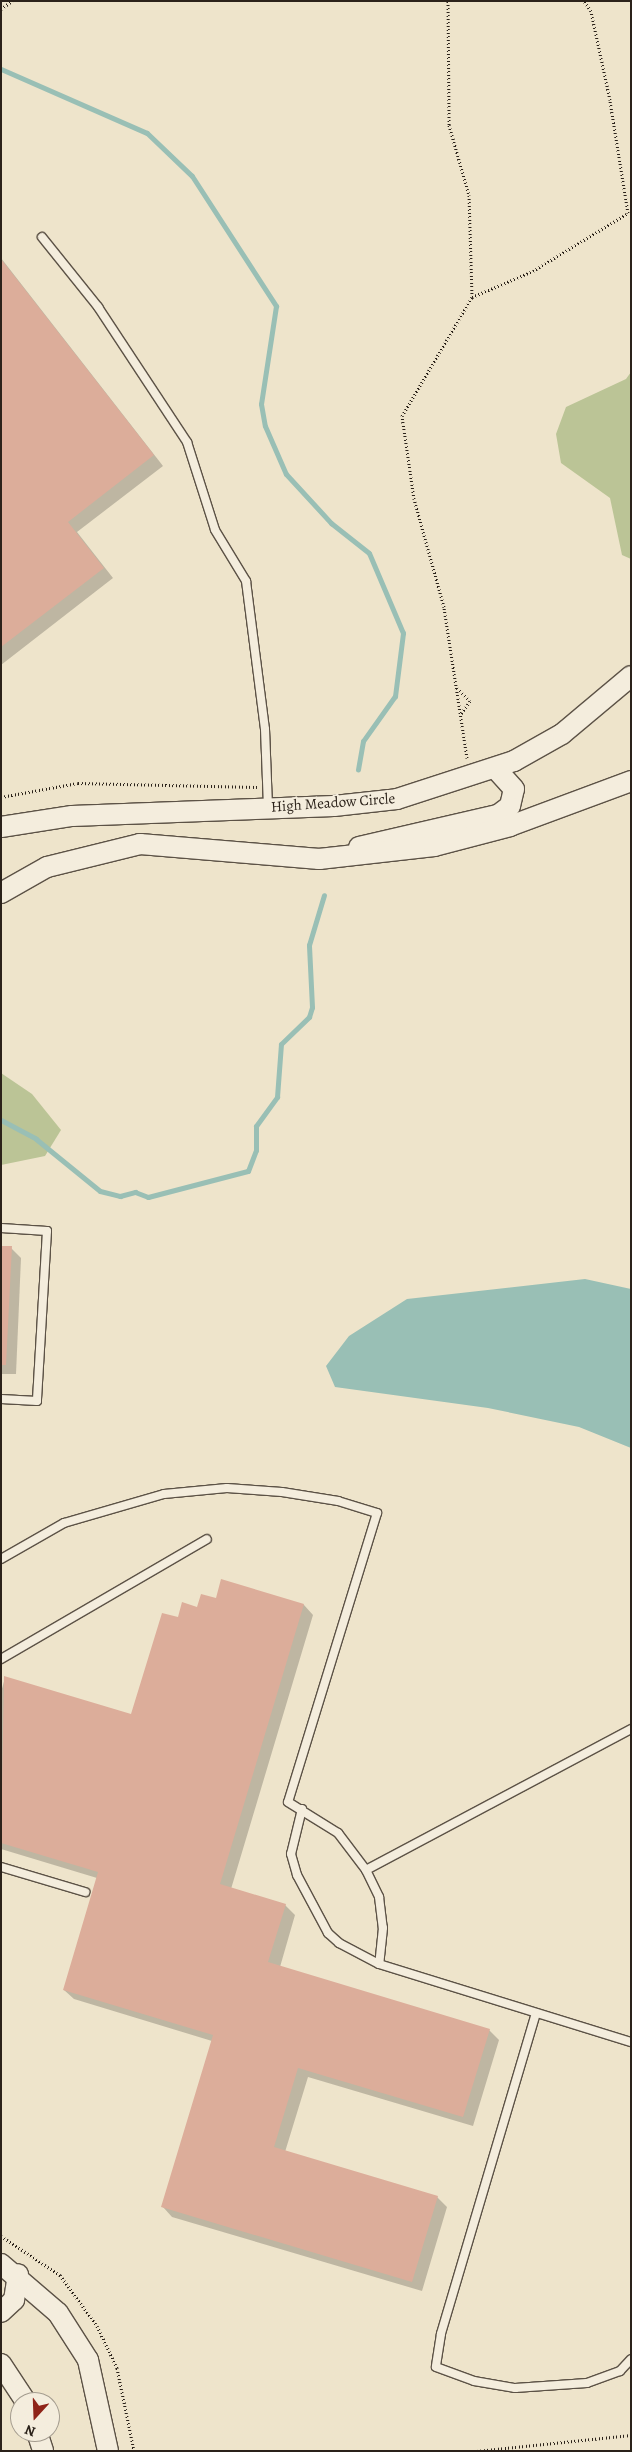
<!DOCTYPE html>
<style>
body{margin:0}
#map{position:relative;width:632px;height:2452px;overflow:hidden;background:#eee4cb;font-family:Alegreya,serif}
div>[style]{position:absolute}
.green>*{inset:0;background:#bbc496}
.water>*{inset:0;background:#99bfb5}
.shadow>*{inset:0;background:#0003}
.stream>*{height:5px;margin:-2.5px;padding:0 2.5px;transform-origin:2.5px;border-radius:2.5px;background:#99bfb5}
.building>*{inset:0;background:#dcad9a}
.path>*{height:3px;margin-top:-1.5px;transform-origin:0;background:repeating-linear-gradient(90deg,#2b221a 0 1px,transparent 0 3.5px)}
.roads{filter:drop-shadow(1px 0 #5c5246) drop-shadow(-1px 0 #5c5246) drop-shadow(0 1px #5c5246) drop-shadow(0 -1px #5c5246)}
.lane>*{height:8px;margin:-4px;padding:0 4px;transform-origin:4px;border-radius:4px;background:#f4eddd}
.secondary>*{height:20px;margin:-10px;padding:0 10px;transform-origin:10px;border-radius:10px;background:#f4eddd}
span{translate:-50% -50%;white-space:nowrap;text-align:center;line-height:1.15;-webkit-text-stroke:4px #f4eddd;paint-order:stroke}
.street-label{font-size:15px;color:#2b221a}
.frame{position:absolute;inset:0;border:2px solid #2b221a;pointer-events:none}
.north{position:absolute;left:10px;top:2392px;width:50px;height:50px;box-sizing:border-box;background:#f4eddd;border:1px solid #a49c8f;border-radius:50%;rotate:200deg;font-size:14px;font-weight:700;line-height:20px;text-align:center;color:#2b221a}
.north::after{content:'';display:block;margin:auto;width:18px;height:22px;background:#8f2418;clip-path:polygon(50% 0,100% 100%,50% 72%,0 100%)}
</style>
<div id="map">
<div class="green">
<i style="clip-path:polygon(631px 372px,631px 559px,622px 555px,610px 498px,561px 463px,556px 434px,566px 407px,626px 379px)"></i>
<i style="clip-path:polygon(1px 1073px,32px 1094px,61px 1130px,45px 1156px,1px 1165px)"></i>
</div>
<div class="water">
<i style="clip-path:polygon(585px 1279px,631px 1289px,631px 1448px,579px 1427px,488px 1408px,335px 1387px,326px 1366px,349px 1336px,407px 1299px)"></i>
</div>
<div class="shadow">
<i style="clip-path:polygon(1px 258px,163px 466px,77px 532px,113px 578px,1px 665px)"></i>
<i style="clip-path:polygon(1px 1247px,11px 1248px,21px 1258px,16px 1374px,1px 1374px)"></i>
<i style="clip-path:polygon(217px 1599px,304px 1605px,313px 1615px,231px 1889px,285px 1905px,295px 1915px,280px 1967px,489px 2030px,499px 2040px,473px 2126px,308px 2077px,285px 2152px,437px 2197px,447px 2207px,422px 2291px,172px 2217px,163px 2207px,212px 2041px,74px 1999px,64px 1990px,97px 1878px,1px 1849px,1px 1692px,5px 1678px,132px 1716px,179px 1619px)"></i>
</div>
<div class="stream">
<i style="left:1px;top:69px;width:159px;rotate:23.7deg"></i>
<i style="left:147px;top:133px;width:62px;rotate:43.7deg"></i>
<i style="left:192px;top:176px;width:155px;rotate:57.1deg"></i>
<i style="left:276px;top:306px;width:99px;rotate:98.7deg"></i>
<i style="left:261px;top:404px;width:22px;rotate:80deg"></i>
<i style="left:265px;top:426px;width:52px;rotate:66.4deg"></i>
<i style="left:286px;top:474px;width:67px;rotate:47.4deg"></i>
<i style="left:331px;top:523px;width:48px;rotate:38.3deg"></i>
<i style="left:369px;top:553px;width:87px;rotate:67deg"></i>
<i style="left:403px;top:633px;width:64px;rotate:97.2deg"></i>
<i style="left:395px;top:696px;width:55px;rotate:125.4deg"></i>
<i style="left:363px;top:741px;width:29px;rotate:100deg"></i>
<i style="left:1px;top:1120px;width:40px;rotate:28deg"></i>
<i style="left:36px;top:1139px;width:82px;rotate:39.1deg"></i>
<i style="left:100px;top:1191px;width:21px;rotate:14deg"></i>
<i style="left:120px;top:1196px;width:16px;rotate:-15deg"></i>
<i style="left:135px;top:1192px;width:14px;rotate:21deg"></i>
<i style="left:148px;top:1197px;width:103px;rotate:-14.6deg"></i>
<i style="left:248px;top:1171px;width:22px;rotate:-69deg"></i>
<i style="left:256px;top:1150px;width:24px;rotate:-90deg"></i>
<i style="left:256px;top:1126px;width:36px;rotate:-54deg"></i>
<i style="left:277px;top:1097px;width:53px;rotate:-85.7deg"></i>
<i style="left:281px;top:1044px;width:39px;rotate:-44deg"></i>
<i style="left:309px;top:1017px;width:10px;rotate:-73deg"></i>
<i style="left:312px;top:1007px;width:62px;rotate:-92.8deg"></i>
<i style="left:309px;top:945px;width:52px;rotate:-73.3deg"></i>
</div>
<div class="building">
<i style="clip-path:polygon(1px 259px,154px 455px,68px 522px,104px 568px,1px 647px)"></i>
<i style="clip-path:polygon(1px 1246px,12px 1246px,6px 1365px,1px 1365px)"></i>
<i style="clip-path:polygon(221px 1579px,304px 1604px,220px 1884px,286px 1904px,268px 1962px,490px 2029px,463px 2117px,298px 2068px,274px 2147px,438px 2196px,412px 2282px,161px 2207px,213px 2035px,63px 1990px,98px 1872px,1px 1843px,4px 1676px,131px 1714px,162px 1613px,178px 1617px,182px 1602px,197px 1607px,201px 1594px,216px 1598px)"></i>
</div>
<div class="path">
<i style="left:448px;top:1px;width:124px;rotate:89.5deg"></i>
<i style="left:449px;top:125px;width:73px;rotate:74.1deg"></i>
<i style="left:469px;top:195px;width:102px;rotate:88.3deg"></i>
<i style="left:1px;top:9px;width:14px;rotate:-36deg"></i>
<i style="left:457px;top:688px;width:18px;rotate:45deg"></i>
<i style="left:470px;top:701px;width:16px;rotate:125deg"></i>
<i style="left:467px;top:758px;width:153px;rotate:-98.7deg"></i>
<i style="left:444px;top:607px;width:112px;rotate:-105.5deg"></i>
<i style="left:414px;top:499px;width:84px;rotate:-98.2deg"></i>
<i style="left:402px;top:416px;width:138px;rotate:-59.5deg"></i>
<i style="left:472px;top:297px;width:66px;rotate:-23.1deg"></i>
<i style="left:533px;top:271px;width:111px;rotate:-31.4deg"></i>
<i style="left:628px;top:213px;width:114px;rotate:-99.1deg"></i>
<i style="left:610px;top:100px;width:91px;rotate:-102.1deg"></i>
<i style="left:591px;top:11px;width:12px;rotate:-125deg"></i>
<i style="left:1px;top:797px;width:78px;rotate:-10.3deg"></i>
<i style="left:78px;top:783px;width:179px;rotate:1.3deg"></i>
<i style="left:1px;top:2236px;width:71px;rotate:33.5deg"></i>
<i style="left:60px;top:2275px;width:63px;rotate:54deg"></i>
<i style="left:97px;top:2326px;width:47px;rotate:64.5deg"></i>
<i style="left:117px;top:2368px;width:85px;rotate:78.4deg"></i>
<i style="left:477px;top:2451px;width:155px;rotate:-5.9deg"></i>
</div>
<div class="roads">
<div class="lane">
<i style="left:42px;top:237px;width:90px;rotate:51.3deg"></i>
<i style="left:98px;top:307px;width:162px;rotate:56.6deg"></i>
<i style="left:187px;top:442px;width:92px;rotate:72.3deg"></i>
<i style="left:215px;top:530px;width:60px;rotate:58.7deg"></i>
<i style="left:246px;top:581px;width:149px;rotate:82.7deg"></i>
<i style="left:265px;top:729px;width:79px;rotate:87.8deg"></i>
<i style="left:1px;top:1228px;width:46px;rotate:3.7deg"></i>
<i style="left:47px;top:1231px;width:170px;rotate:93.4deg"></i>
<i style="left:37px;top:1401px;width:36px;rotate:-177deg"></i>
<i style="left:1px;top:1559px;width:73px;rotate:-29.7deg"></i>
<i style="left:64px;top:1523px;width:104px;rotate:-16.2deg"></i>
<i style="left:164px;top:1494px;width:63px;rotate:-5.4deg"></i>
<i style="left:227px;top:1488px;width:55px;rotate:4.2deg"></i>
<i style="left:282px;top:1492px;width:57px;rotate:9.1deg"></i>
<i style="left:338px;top:1501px;width:41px;rotate:17.1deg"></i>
<i style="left:377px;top:1513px;width:302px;rotate:107.1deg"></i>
<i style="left:288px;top:1802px;width:59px;rotate:31.8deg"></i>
<i style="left:338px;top:1833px;width:46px;rotate:52.9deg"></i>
<i style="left:366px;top:1870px;width:30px;rotate:64deg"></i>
<i style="left:379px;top:1897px;width:31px;rotate:83deg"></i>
<i style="left:383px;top:1928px;width:36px;rotate:96deg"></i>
<i style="left:379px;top:1964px;width:264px;rotate:17.2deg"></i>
<i style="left:1px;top:1659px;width:238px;rotate:-30.2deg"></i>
<i style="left:302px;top:1809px;width:46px;rotate:103.7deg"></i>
<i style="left:291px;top:1854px;width:22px;rotate:74deg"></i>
<i style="left:297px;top:1875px;width:66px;rotate:61.9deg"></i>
<i style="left:328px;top:1933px;width:15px;rotate:42deg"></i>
<i style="left:339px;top:1943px;width:45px;rotate:27.7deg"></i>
<i style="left:1px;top:1867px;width:88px;rotate:16.6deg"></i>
<i style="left:366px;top:1870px;width:300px;rotate:-28deg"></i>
<i style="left:536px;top:2013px;width:335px;rotate:106.5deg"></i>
<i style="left:441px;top:2334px;width:33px;rotate:99deg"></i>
<i style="left:436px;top:2367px;width:40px;rotate:20.2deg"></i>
<i style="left:474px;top:2381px;width:42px;rotate:9.7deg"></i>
<i style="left:515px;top:2388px;width:72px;rotate:-4deg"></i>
<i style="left:587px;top:2383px;width:35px;rotate:-20deg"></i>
<i style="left:620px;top:2371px;width:16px;rotate:-47deg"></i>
</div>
<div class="secondary">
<i style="left:1px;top:827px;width:72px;rotate:-8.8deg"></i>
<i style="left:72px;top:816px;width:262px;rotate:-2.2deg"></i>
<i style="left:334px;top:806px;width:63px;rotate:-6.3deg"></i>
<i style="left:397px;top:799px;width:123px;rotate:-18deg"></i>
<i style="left:514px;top:761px;width:55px;rotate:-29.4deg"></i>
<i style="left:562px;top:734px;width:90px;rotate:-40deg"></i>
<i style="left:359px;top:847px;width:143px;rotate:-13deg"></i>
<i style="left:498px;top:815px;width:15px;rotate:-37deg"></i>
<i style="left:510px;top:806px;width:17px;rotate:-77deg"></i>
<i style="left:514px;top:789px;width:27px;rotate:-132deg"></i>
<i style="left:1px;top:893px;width:53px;rotate:-29.5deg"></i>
<i style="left:47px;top:867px;width:96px;rotate:-13.9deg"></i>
<i style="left:140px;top:844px;width:180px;rotate:4.8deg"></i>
<i style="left:319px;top:859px;width:116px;rotate:-6.4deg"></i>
<i style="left:434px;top:846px;width:79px;rotate:-14.7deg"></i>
<i style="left:510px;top:826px;width:129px;rotate:-20.4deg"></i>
<i style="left:1px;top:2264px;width:75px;rotate:40.7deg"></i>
<i style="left:58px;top:2313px;width:56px;rotate:57.4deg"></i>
<i style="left:88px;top:2360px;width:93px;rotate:77.6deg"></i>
<i style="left:1px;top:2312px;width:18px;rotate:-43deg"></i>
<i style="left:14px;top:2300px;width:26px;rotate:-81deg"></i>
<i style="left:1px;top:2364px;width:45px;rotate:56.7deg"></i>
<i style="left:37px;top:2432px;width:20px;rotate:72deg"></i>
</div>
</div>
<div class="street-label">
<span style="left:333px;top:803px;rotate:-4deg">High Meadow Circle</span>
</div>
<div class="frame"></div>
<div class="north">N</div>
</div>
